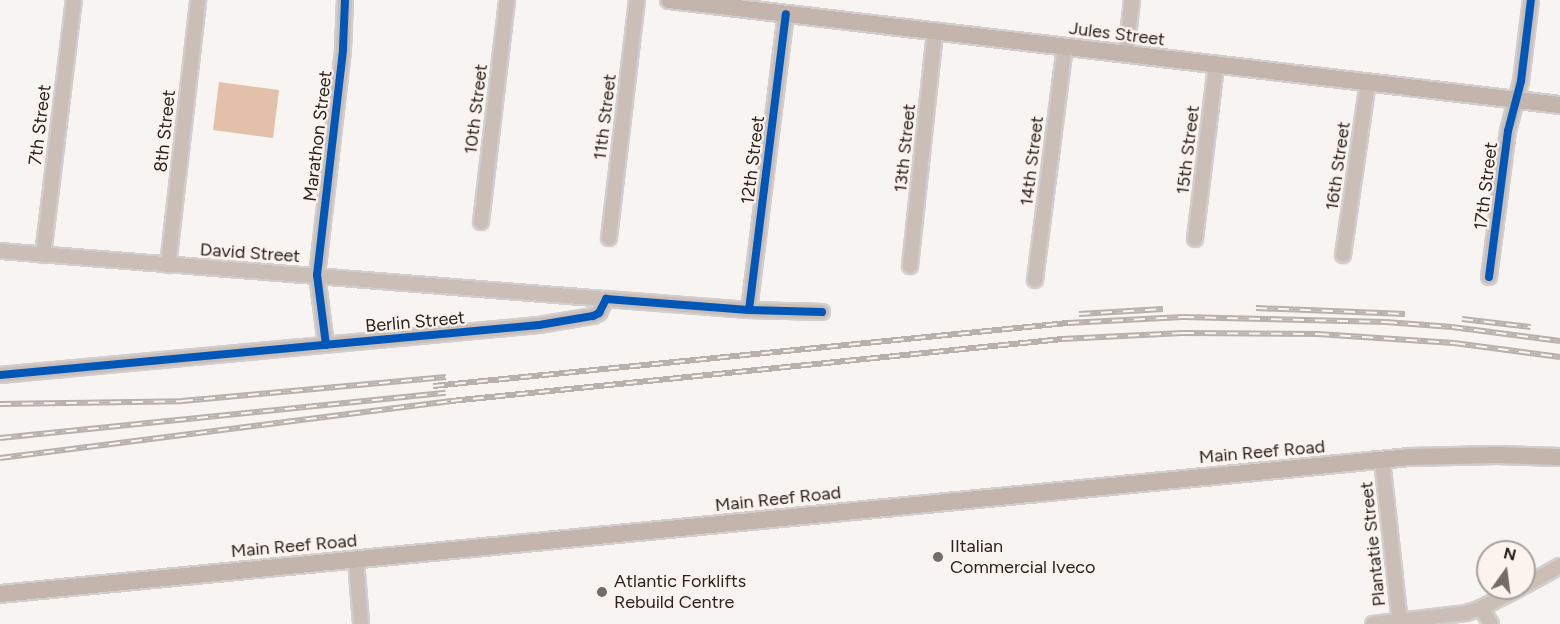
<!DOCTYPE html>
<style>
body{margin:0}
#map{position:relative;width:1560px;height:624px;overflow:hidden;background:#f8f4f2;font-family:Figtree,sans-serif}
div>[style]{position:absolute}
.water>*{inset:0;background:#e3c0aa}
.roads{filter:drop-shadow(2px 0 #d2cecd) drop-shadow(-2px 0 #d2cecd) drop-shadow(0 2px #d2cecd) drop-shadow(0 -2px #d2cecd)}
.minor>*{height:14px;margin:-7px;padding:0 7px;transform-origin:7px;border-radius:7px;background:#cbbeb6}
.major>*{height:16px;margin:-8px;padding:0 8px;transform-origin:8px;border-radius:8px;background:#c3b4ac}
.rail>*{height:6px;margin-top:-3px;transform-origin:0;background:repeating-linear-gradient(90deg,#fcf3ee 0 11px,#b7b0ab 0 22px);box-sizing:border-box;border-block:2px solid #b7b0ab}
.cycleway>*{height:8px;margin:-4px;padding:0 4px;transform-origin:4px;border-radius:4px;background:#0057b8}
.dots>*{width:16px;height:16px;translate:-50% -50%;box-sizing:border-box;border:3px solid #fcf3ee;border-radius:50%}
span{translate:-50% -50%;white-space:nowrap;text-align:center;line-height:1.15;-webkit-text-stroke:4.5px #fcf3ee;paint-order:stroke}
.street-label{font-size:18px;color:#2b231f}
.poi-label{font-size:18px;color:#2b231f}
.left{translate:0 -50%;text-align:left}
.north{position:absolute;left:1476px;top:540px;width:60px;height:60px;box-sizing:border-box;background:#fcf3ee;border:2px solid #a8a09b;border-radius:50%;rotate:14deg;font-size:16px;font-weight:700;line-height:24px;text-align:center;color:#2b231f}
.north::after{content:'';display:block;margin:auto;width:21px;height:27px;background:#736c69;clip-path:polygon(50% 0,100% 100%,50% 72%,0 100%)}
</style>
<div id="map">
<div class="water">
<i style="clip-path:polygon(219px 82px,279px 90px,273px 138px,213px 130px)"></i>
</div>
<div class="roads">
<div class="minor">
<i style="left:1126px;top:54px;width:54px;rotate:-83.7deg"></i>
<i style="left:481px;top:222px;width:224px;rotate:-83.3deg"></i>
<i style="left:609px;top:238px;width:240px;rotate:-83.3deg"></i>
<i style="left:1195px;top:239px;width:175px;rotate:-83.1deg"></i>
<i style="left:0;top:251px;width:608px;rotate:4.53deg"></i>
<i style="left:43px;top:255px;width:257px;rotate:-83.1deg"></i>
<i style="left:1343px;top:255px;width:175px;rotate:-81.8deg"></i>
<i style="left:168px;top:265px;width:267px;rotate:-83.5deg"></i>
<i style="left:910px;top:266px;width:234px;rotate:-83.9deg"></i>
<i style="left:1489px;top:277px;width:147px;rotate:-82.6deg"></i>
<i style="left:1508px;top:131px;width:52px;rotate:-75.4deg"></i>
<i style="left:1521px;top:81px;width:82px;rotate:-83deg"></i>
<i style="left:1035px;top:280px;width:235px;rotate:-82.7deg"></i>
<i style="left:749px;top:310px;width:298px;rotate:-82.9deg"></i>
<i style="left:326px;top:345px;width:71px;rotate:-97.3deg"></i>
<i style="left:317px;top:275px;width:227px;rotate:-83.4deg"></i>
<i style="left:343px;top:49px;width:49px;rotate:-87.7deg"></i>
<i style="left:0;top:375px;width:541px;rotate:-5.3deg"></i>
<i style="left:539px;top:325px;width:55px;rotate:-9.5deg"></i>
<i style="left:593px;top:316px;width:7px;rotate:-27deg"></i>
<i style="left:599px;top:313px;width:16px;rotate:-63deg"></i>
<i style="left:606px;top:299px;width:143px;rotate:4.4deg"></i>
<i style="left:749px;top:310px;width:73px;rotate:1.6deg"></i>
<i style="left:1382px;top:460px;width:165px;rotate:83.7deg"></i>
<i style="left:356px;top:560px;width:64px;rotate:85.5deg"></i>
<i style="left:1524px;top:586px;width:41px;rotate:-29.1deg"></i>
<i style="left:1481px;top:608px;width:19px;rotate:58deg"></i>
<i style="left:1373px;top:624px;width:94px;rotate:-6.7deg"></i>
<i style="left:1466px;top:613px;width:16px;rotate:-18deg"></i>
<i style="left:1481px;top:608px;width:44px;rotate:-27.1deg"></i>
</div>
<div class="major">
<i style="left:669px;top:0;width:897px;rotate:6.72deg"></i>
<i style="left:0;top:594px;width:1417px;rotate:-5.55deg"></i>
<i style="left:1410px;top:457px;width:87px;rotate:-1.3deg"></i>
<i style="left:1497px;top:455px;width:63px;rotate:1.8deg"></i>
</div>
</div>
<div class="rail">
<i style="left:1256px;top:308px;width:149px;rotate:2.3deg"></i>
<i style="left:1079px;top:314px;width:84px;rotate:-3.4deg"></i>
<i style="left:1462px;top:319px;width:69px;rotate:6.6deg"></i>
<i style="left:433px;top:386px;width:638px;rotate:-5.67deg"></i>
<i style="left:1068px;top:323px;width:115px;rotate:-3deg"></i>
<i style="left:1183px;top:317px;width:203px;rotate:1.4deg"></i>
<i style="left:1386px;top:322px;width:66px;rotate:4.3deg"></i>
<i style="left:1452px;top:327px;width:109px;rotate:7.4deg"></i>
<i style="left:0;top:404px;width:182px;rotate:-0.9deg"></i>
<i style="left:182px;top:401px;width:265px;rotate:-5.2deg"></i>
<i style="left:0;top:438px;width:448px;rotate:-5.8deg"></i>
<i style="left:0;top:458px;width:455px;rotate:-7.2deg"></i>
<i style="left:451px;top:401px;width:614px;rotate:-5.79deg"></i>
<i style="left:1062px;top:339px;width:121px;rotate:-2.8deg"></i>
<i style="left:1183px;top:333px;width:135px;rotate:0.4deg"></i>
<i style="left:1318px;top:334px;width:136px;rotate:3.8deg"></i>
<i style="left:1454px;top:343px;width:107px;rotate:7.5deg"></i>
</div>
<div class="cycleway">
<i style="left:1489px;top:277px;width:147px;rotate:-82.6deg"></i>
<i style="left:1508px;top:131px;width:52px;rotate:-75.4deg"></i>
<i style="left:1521px;top:81px;width:82px;rotate:-83deg"></i>
<i style="left:749px;top:310px;width:298px;rotate:-82.9deg"></i>
<i style="left:326px;top:345px;width:71px;rotate:-97.3deg"></i>
<i style="left:317px;top:275px;width:227px;rotate:-83.4deg"></i>
<i style="left:343px;top:49px;width:49px;rotate:-87.7deg"></i>
<i style="left:0;top:375px;width:541px;rotate:-5.3deg"></i>
<i style="left:539px;top:325px;width:55px;rotate:-9.5deg"></i>
<i style="left:593px;top:316px;width:7px;rotate:-27deg"></i>
<i style="left:599px;top:313px;width:16px;rotate:-63deg"></i>
<i style="left:606px;top:299px;width:143px;rotate:4.4deg"></i>
<i style="left:749px;top:310px;width:73px;rotate:1.6deg"></i>
</div>
<div class="dots">
<i style="left:938px;top:557px;background:#736c69"></i>
<i style="left:602px;top:592px;background:#736c69"></i>
</div>
<div class="street-label">
<span style="left:1117px;top:34px;rotate:7deg">Jules Street</span>
<span style="left:476px;top:109px;rotate:-83deg">10th Street</span>
<span style="left:605px;top:117px;rotate:-83deg">11th Street</span>
<span style="left:40px;top:125px;rotate:-83deg">7th Street</span>
<span style="left:165px;top:131px;rotate:-84deg">8th Street</span>
<span style="left:318px;top:136px;rotate:-83deg">Marathon Street</span>
<span style="left:905px;top:148px;rotate:-84deg">13th Street</span>
<span style="left:1188px;top:150px;rotate:-83deg">15th Street</span>
<span style="left:753px;top:160px;rotate:-83deg">12th Street</span>
<span style="left:1032px;top:161px;rotate:-83deg">14th Street</span>
<span style="left:1338px;top:166px;rotate:-82deg">16th Street</span>
<span style="left:1486px;top:186px;rotate:-83deg">17th Street</span>
<span style="left:250px;top:253px;rotate:4deg">David Street</span>
<span style="left:415px;top:322px;rotate:-5deg">Berlin Street</span>
<span style="left:1262px;top:452px;rotate:-5deg">Main Reef Road</span>
<span style="left:778px;top:499px;rotate:-6deg">Main Reef Road</span>
<span style="left:1373px;top:544px;rotate:-96deg">Plantatie Street</span>
<span style="left:294px;top:546px;rotate:-5deg">Main Reef Road</span>
</div>
<div class="poi-label">
<span class="left" style="left:950px;top:557px">IItalian<br>Commercial Iveco</span>
<span class="left" style="left:614px;top:592px">Atlantic Forklifts<br>Rebuild Centre</span>
</div>
<div class="north">N</div>
</div>
